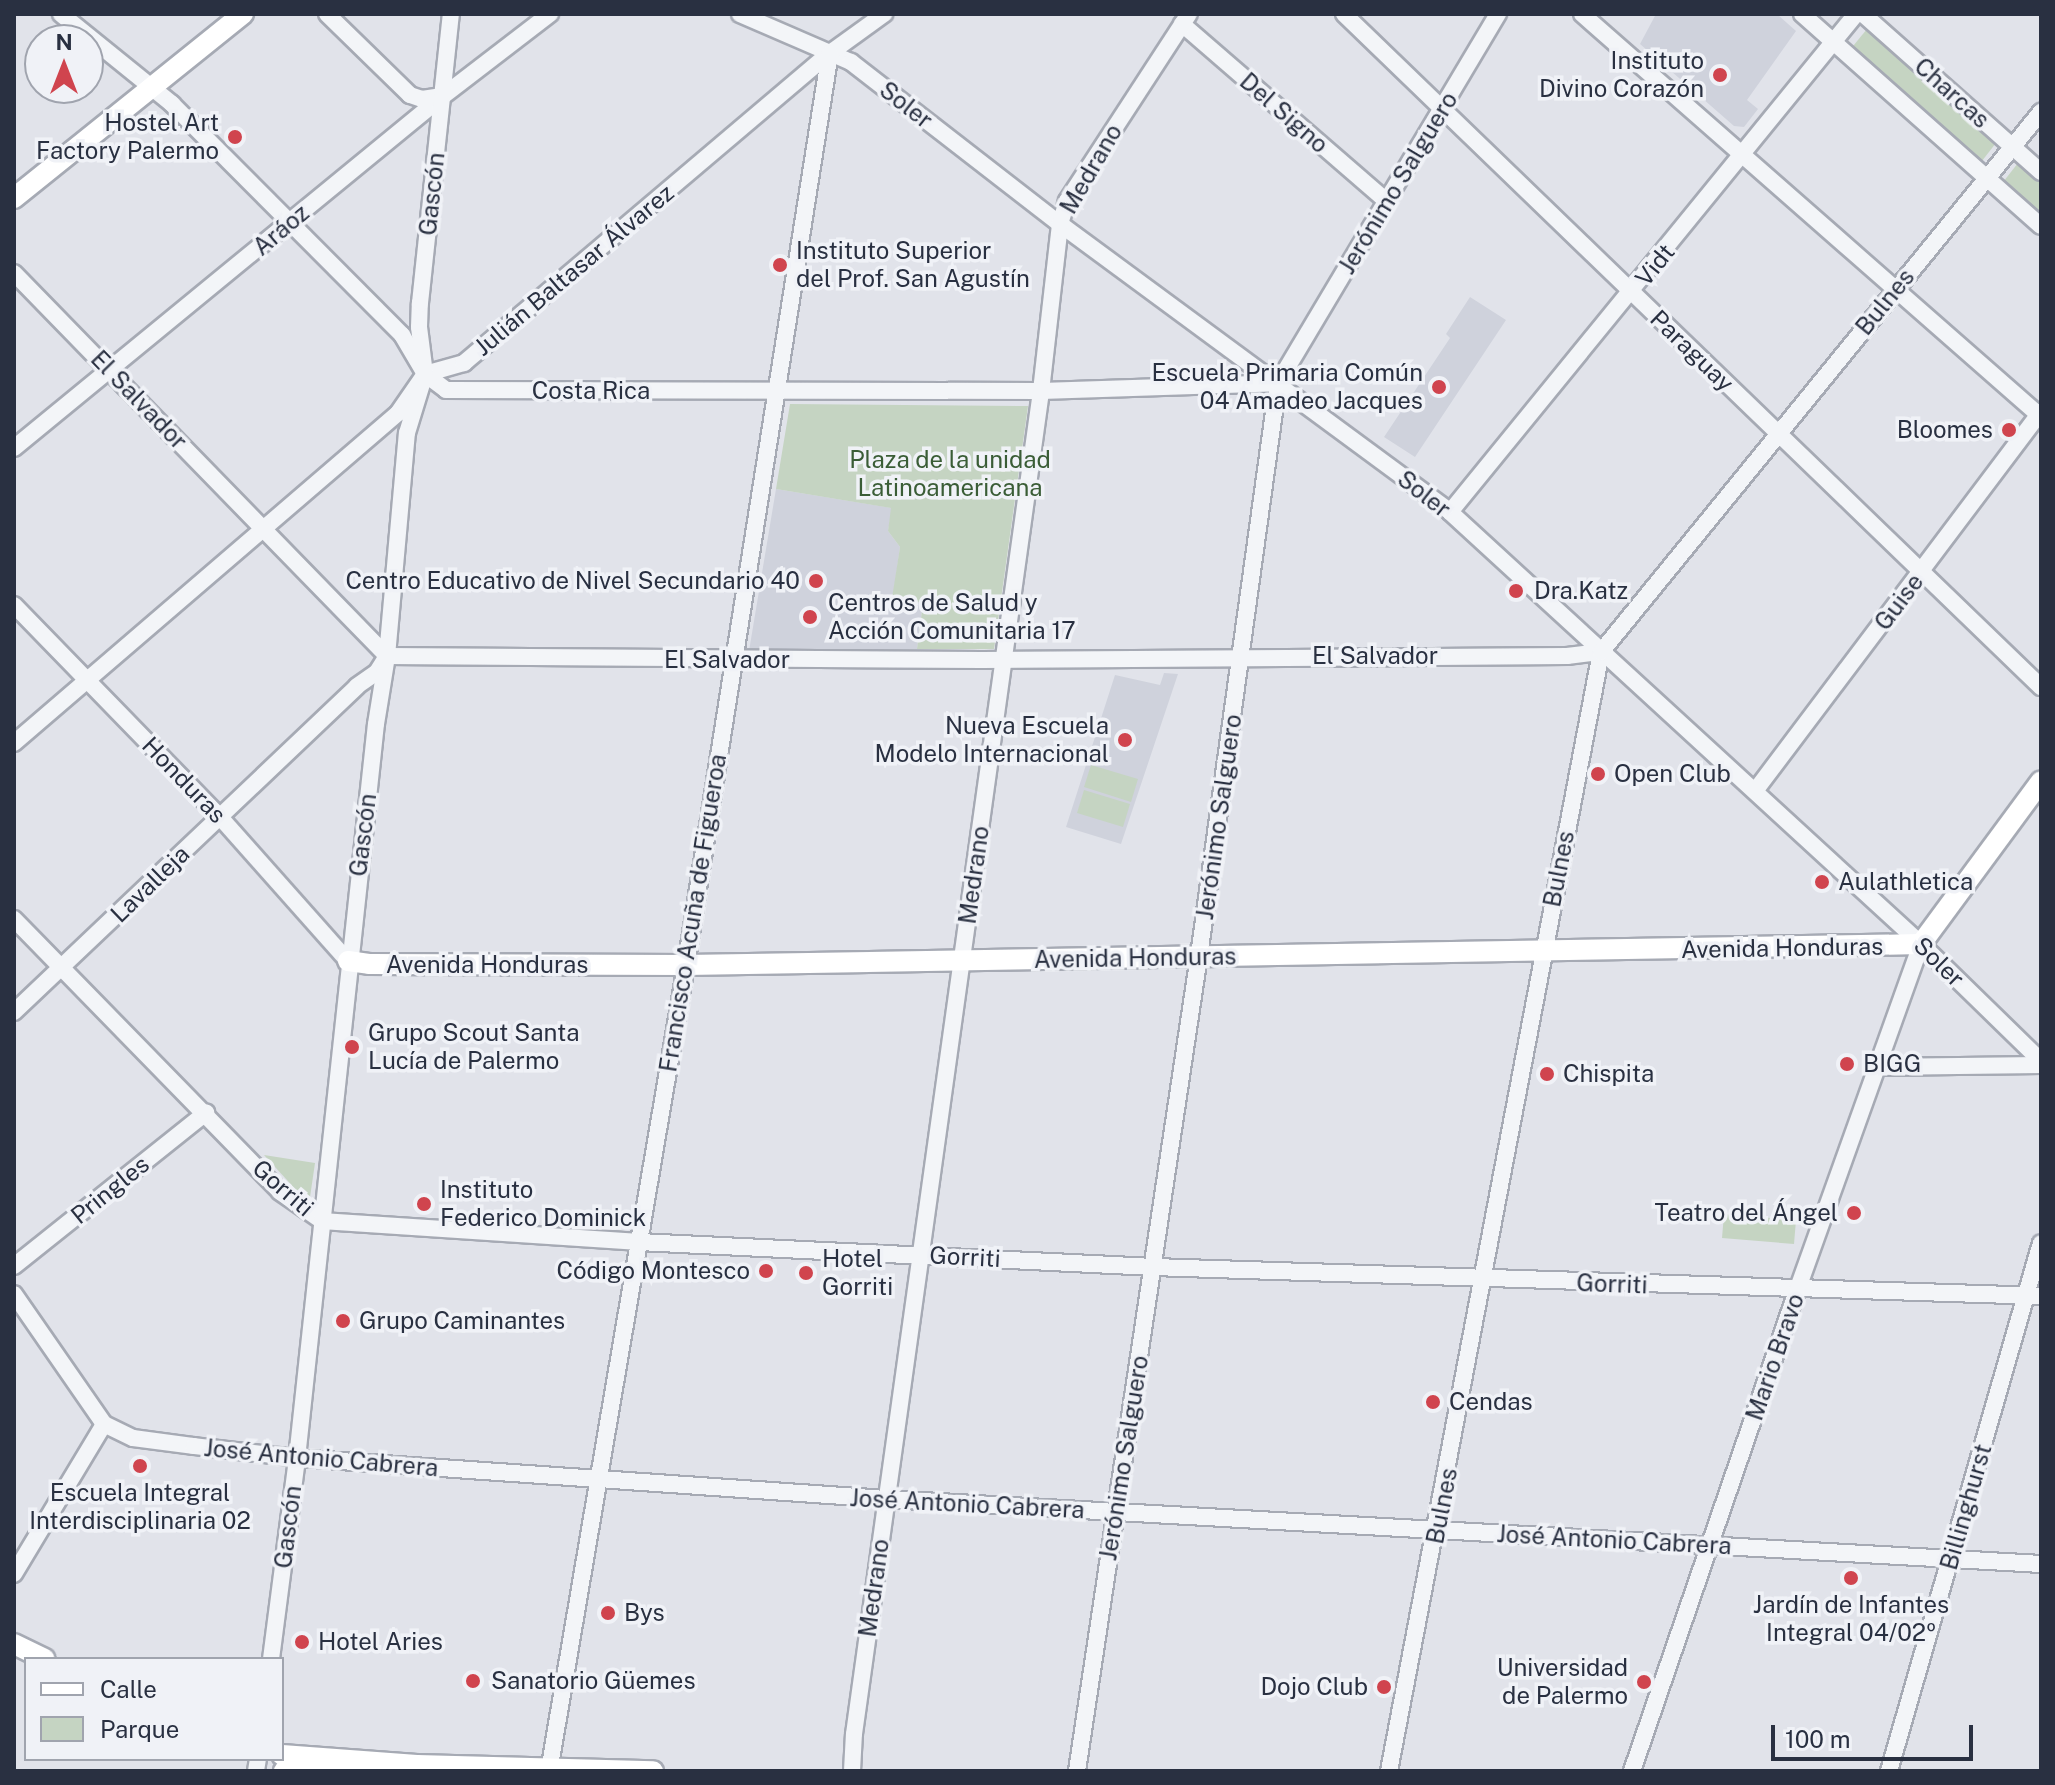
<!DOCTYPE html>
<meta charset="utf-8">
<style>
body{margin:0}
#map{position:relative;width:2055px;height:1785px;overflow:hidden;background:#e1e3ea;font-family:"Public Sans",sans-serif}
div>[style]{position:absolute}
.built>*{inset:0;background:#cfd2dc}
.green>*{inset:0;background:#c5d4c2}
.roads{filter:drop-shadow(2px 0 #a6aab4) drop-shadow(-2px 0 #a6aab4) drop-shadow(0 2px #a6aab4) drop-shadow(0 -2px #a6aab4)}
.minor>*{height:16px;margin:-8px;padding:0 8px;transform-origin:8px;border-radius:8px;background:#f3f5f8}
.major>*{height:20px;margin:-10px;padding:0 10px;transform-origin:10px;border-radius:10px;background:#fff}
.dots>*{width:22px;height:22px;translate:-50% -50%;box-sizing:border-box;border:4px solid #f0f2f7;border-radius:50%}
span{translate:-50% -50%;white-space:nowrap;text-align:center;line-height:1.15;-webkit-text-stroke:7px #f0f2f7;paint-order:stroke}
.poi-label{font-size:24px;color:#293041}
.right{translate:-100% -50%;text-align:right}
.left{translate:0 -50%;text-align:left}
.street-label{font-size:24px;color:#293041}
.park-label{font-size:24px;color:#3a5d36}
.frame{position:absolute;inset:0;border:16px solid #293041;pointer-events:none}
.legend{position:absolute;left:24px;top:1657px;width:260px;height:104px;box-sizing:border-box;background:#f0f2f7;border:2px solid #a0a4ae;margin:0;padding:10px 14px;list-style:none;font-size:24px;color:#293041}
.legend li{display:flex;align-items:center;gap:16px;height:40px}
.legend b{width:40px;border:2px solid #a0a4ae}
.north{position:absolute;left:24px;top:24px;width:80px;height:80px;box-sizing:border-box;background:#f0f2f7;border:2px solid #a0a4ae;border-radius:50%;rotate:0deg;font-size:22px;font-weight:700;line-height:32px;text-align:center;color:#293041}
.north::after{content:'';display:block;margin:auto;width:28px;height:36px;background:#d0444e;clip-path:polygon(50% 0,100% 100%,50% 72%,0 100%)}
.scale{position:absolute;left:1771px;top:1725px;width:202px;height:36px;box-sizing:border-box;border:4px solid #293041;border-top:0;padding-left:10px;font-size:24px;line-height:28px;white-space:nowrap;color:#293041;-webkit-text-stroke:6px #f0f2f7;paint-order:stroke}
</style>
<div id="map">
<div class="built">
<i style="clip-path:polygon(1656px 14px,1777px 14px,1796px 31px,1747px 100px,1758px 109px,1744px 127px,1734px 126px,1640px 44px)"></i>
<i style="clip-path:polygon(1470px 297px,1506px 320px,1415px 457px,1384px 437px,1450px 338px,1446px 334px)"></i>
<i style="clip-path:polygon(776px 489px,892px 508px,888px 531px,900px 547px,893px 597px,923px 603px,917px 649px,749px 651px)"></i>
<i style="clip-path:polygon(1164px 673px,1178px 674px,1121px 844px,1066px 827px,1115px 675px,1160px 685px)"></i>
</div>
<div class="green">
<i style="clip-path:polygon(1867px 29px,1996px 143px,1978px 166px,1849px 51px)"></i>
<i style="clip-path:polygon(2018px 163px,2041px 182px,2041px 221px,2000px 186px)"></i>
<i style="clip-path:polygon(790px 404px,1028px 406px,994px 649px,917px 649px,923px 603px,892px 598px,900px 547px,888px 531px,891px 508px,776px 489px)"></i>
<i style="clip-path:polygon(1091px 765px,1138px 779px,1131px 802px,1084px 787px)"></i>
<i style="clip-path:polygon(1084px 790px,1130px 804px,1123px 827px,1077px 813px)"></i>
<i style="clip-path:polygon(264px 1155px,315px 1163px,309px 1204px)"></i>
<i style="clip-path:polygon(1724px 1214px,1796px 1220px,1794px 1244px,1722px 1238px)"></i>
</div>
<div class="roads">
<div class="minor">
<i style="left:61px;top:14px;width:143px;rotate:39deg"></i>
<i style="left:172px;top:104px;width:326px;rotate:45.1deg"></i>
<i style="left:402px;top:335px;width:45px;rotate:59.5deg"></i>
<i style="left:425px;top:374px;width:26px;rotate:37deg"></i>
<i style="left:446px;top:390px;width:595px;rotate:0.1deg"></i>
<i style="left:1041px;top:391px;width:237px;rotate:-1.9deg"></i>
<i style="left:327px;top:14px;width:116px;rotate:44.3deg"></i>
<i style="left:410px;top:95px;width:13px;rotate:18deg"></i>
<i style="left:422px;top:99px;width:19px;rotate:-9deg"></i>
<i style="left:740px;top:14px;width:121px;rotate:23.4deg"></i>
<i style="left:851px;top:62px;width:264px;rotate:37.8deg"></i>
<i style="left:1060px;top:224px;width:485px;rotate:36.4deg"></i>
<i style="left:1450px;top:512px;width:639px;rotate:42.53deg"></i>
<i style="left:1921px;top:944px;width:168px;rotate:44.3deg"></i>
<i style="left:1344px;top:14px;width:969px;rotate:44deg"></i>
<i style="left:1582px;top:14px;width:611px;rotate:41.28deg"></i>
<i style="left:1802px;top:14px;width:319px;rotate:41.6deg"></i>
<i style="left:1863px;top:14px;width:238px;rotate:41.6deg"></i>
<i style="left:1182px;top:24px;width:270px;rotate:40.9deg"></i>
<i style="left:14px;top:273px;width:535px;rotate:45.76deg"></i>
<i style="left:387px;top:656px;width:595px;rotate:0.39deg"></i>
<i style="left:982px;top:660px;width:585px;rotate:-0.39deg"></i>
<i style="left:1567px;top:656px;width:34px;rotate:-7deg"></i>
<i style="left:14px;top:448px;width:555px;rotate:-39.37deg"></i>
<i style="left:443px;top:96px;width:135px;rotate:-37.5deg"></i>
<i style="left:1450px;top:512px;width:643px;rotate:-50.81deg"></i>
<i style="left:14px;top:605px;width:296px;rotate:45.8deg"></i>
<i style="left:220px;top:817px;width:193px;rotate:48.4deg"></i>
<i style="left:14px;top:743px;width:506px;rotate:-40.67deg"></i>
<i style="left:398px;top:413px;width:47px;rotate:-55.3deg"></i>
<i style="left:425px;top:374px;width:41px;rotate:-15.8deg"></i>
<i style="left:464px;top:363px;width:480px;rotate:-40.3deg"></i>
<i style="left:830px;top:53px;width:67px;rotate:-35.8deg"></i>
<i style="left:1755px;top:791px;width:475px;rotate:-53deg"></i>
<i style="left:14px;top:919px;width:381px;rotate:45.7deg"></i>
<i style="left:280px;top:1192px;width:51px;rotate:34.6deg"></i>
<i style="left:322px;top:1221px;width:318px;rotate:3.8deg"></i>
<i style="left:639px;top:1242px;width:515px;rotate:2.78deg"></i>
<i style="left:1153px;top:1267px;width:888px;rotate:1.87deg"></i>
<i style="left:14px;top:1012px;width:473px;rotate:-43.5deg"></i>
<i style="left:357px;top:686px;width:24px;rotate:-35deg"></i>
<i style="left:377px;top:672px;width:13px;rotate:-58deg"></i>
<i style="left:1876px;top:1067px;width:165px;rotate:-0.7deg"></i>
<i style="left:14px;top:1266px;width:246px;rotate:-38.6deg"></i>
<i style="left:14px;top:1294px;width:158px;rotate:55.3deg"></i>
<i style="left:104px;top:1424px;width:32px;rotate:26deg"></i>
<i style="left:133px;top:1438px;width:62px;rotate:7.5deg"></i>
<i style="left:194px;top:1446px;width:104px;rotate:6.6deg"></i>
<i style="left:297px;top:1458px;width:590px;rotate:3.98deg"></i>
<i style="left:886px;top:1499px;width:1157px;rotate:3.22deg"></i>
<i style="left:14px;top:1574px;width:175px;rotate:-59deg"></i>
<i style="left:271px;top:1659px;width:203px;rotate:-82.6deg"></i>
<i style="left:297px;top:1458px;width:738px;rotate:-83.86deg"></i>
<i style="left:376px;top:724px;width:69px;rotate:-80.8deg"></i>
<i style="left:387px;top:656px;width:224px;rotate:-84.9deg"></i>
<i style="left:407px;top:433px;width:62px;rotate:-73deg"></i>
<i style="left:425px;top:374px;width:47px;rotate:-97.3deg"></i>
<i style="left:419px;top:327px;width:24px;rotate:-88deg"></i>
<i style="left:420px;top:303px;width:291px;rotate:-83.9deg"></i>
<i style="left:256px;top:1771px;width:12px;rotate:-81deg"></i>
<i style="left:549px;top:1771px;width:818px;rotate:-80.35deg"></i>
<i style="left:686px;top:965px;width:923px;rotate:-81.03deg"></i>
<i style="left:852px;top:1771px;width:37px;rotate:-87deg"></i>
<i style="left:854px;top:1734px;width:1356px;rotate:-82.07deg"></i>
<i style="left:1041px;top:391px;width:168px;rotate:-83.5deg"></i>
<i style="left:1060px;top:224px;width:24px;rotate:-73deg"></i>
<i style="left:1067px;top:201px;width:223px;rotate:-56.9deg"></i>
<i style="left:1077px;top:1771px;width:824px;rotate:-81.49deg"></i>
<i style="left:1199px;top:956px;width:578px;rotate:-82.15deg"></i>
<i style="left:1278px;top:383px;width:430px;rotate:-59.2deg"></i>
<i style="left:1389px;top:1771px;width:1139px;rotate:-79.27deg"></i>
<i style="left:1601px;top:652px;width:697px;rotate:-50.83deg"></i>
<i style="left:1632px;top:1771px;width:511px;rotate:-71.03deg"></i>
<i style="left:1798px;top:1288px;width:365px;rotate:-70.3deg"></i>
<i style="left:1889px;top:1771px;width:549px;rotate:-73.94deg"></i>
</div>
<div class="major">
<i style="left:14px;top:198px;width:294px;rotate:-38.8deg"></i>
<i style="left:348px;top:961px;width:21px;rotate:8deg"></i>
<i style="left:369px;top:964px;width:317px;rotate:0.2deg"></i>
<i style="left:686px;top:965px;width:1235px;rotate:-0.97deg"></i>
<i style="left:1921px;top:944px;width:202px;rotate:-53.6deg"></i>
<i style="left:14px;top:1644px;width:34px;rotate:26deg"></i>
<i style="left:282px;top:1755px;width:135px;rotate:4.2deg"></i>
<i style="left:417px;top:1765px;width:236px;rotate:1.5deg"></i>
<i style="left:284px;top:1771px;width:45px;rotate:-2.5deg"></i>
</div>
</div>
<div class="dots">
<i style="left:1720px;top:75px;background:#d0444e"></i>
<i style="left:235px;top:137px;background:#d0444e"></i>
<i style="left:780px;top:265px;background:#d0444e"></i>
<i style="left:1439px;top:387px;background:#d0444e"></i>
<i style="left:2009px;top:430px;background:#d0444e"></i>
<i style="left:816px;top:581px;background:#d0444e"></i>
<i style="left:1516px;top:591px;background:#d0444e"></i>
<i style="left:810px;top:617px;background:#d0444e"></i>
<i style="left:1125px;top:740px;background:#d0444e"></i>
<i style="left:1598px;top:774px;background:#d0444e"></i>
<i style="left:1822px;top:882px;background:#d0444e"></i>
<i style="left:352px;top:1047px;background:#d0444e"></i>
<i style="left:1847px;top:1064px;background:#d0444e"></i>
<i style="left:1547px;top:1074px;background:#d0444e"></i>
<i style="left:424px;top:1204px;background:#d0444e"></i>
<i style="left:1854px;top:1213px;background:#d0444e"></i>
<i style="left:766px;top:1271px;background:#d0444e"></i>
<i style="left:806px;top:1273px;background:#d0444e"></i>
<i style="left:343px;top:1321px;background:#d0444e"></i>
<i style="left:1433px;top:1402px;background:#d0444e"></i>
<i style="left:140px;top:1466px;background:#d0444e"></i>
<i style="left:1851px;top:1578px;background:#d0444e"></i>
<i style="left:608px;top:1613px;background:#d0444e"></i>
<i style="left:302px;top:1642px;background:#d0444e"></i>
<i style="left:473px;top:1681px;background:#d0444e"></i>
<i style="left:1644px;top:1682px;background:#d0444e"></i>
<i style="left:1384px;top:1687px;background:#d0444e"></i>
</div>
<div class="poi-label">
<span class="right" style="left:1704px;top:75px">Instituto<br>Divino Corazón</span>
<span class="right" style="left:219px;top:137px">Hostel Art<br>Factory Palermo</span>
<span class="left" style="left:796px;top:265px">Instituto Superior<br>del Prof. San Agustín</span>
<span class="right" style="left:1423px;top:387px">Escuela Primaria Común<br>04 Amadeo Jacques</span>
<span class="right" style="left:1993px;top:430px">Bloomes</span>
<span class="right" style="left:800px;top:581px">Centro Educativo de Nivel Secundario 40</span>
<span class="left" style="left:1534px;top:591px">Dra.Katz</span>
<span class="left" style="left:828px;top:617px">Centros de Salud y<br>Acción Comunitaria 17</span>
<span class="right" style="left:1109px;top:740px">Nueva Escuela<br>Modelo Internacional</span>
<span class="left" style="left:1614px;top:774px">Open Club</span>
<span class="left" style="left:1838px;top:882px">Aulathletica</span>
<span class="left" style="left:368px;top:1047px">Grupo Scout Santa<br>Lucía de Palermo</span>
<span class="left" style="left:1863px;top:1064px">BIGG</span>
<span class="left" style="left:1563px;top:1074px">Chispita</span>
<span class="left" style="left:440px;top:1204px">Instituto<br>Federico Dominick</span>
<span class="right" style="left:1838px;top:1213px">Teatro del Ángel</span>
<span class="left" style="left:822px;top:1273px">Hotel<br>Gorriti</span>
<span class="right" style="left:750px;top:1271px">Código Montesco</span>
<span class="left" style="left:359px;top:1321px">Grupo Caminantes</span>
<span class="left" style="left:1449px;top:1402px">Cendas</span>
<span style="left:140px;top:1507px">Escuela Integral<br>Interdisciplinaria 02</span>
<span style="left:1851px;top:1619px">Jardín de Infantes<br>Integral 04/02º</span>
<span class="left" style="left:624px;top:1613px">Bys</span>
<span class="left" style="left:318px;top:1642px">Hotel Aries</span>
<span class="right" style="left:1628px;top:1682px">Universidad<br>de Palermo</span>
<span class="left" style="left:491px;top:1681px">Sanatorio Güemes</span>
<span class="right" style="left:1368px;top:1687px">Dojo Club</span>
</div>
<div class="street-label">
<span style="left:1952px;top:93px;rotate:42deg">Charcas</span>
<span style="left:906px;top:105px;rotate:38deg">Soler</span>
<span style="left:1284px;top:113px;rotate:41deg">Del Signo</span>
<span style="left:1091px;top:169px;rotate:-60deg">Medrano</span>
<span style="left:1398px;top:183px;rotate:-59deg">Jerónimo Salguero</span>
<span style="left:432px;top:194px;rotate:-84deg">Gascón</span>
<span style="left:281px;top:230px;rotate:-40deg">Aráoz</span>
<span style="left:1655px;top:265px;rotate:-51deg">Vidt</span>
<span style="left:574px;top:270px;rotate:-40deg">Julián Baltasar Álvarez</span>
<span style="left:1885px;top:302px;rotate:-51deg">Bulnes</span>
<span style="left:1692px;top:351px;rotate:44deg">Paraguay</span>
<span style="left:591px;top:391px">Costa Rica</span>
<span style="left:139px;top:400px;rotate:46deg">El Salvador</span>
<span style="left:1424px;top:494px;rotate:38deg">Soler</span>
<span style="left:1899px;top:602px;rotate:-53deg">Guise</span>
<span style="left:1375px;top:656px">El Salvador</span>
<span style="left:727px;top:660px">El Salvador</span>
<span style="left:184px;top:780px;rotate:46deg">Honduras</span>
<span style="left:1219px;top:817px;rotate:-82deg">Jerónimo Salguero</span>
<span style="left:363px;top:835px;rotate:-83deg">Gascón</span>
<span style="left:1559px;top:869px;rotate:-79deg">Bulnes</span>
<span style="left:974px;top:875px;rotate:-82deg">Medrano</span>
<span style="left:150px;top:884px;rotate:-44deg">Lavalleja</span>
<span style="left:693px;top:913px;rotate:-81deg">Francisco Acuña de Figueroa</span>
<span style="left:1782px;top:948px;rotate:-1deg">Avenida Honduras</span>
<span style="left:1135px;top:958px;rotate:-1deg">Avenida Honduras</span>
<span style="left:1939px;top:962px;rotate:44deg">Soler</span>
<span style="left:487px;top:965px">Avenida Honduras</span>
<span style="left:283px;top:1188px;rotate:41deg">Gorriti</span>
<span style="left:110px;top:1190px;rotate:-39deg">Pringles</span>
<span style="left:965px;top:1257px;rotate:3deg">Gorriti</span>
<span style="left:1612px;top:1284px;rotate:2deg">Gorriti</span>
<span style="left:1775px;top:1357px;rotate:-71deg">Mario Bravo</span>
<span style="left:321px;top:1458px;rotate:5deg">José Antonio Cabrera</span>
<span style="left:1124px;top:1458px;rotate:-81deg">Jerónimo Salguero</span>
<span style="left:967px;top:1504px;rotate:3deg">José Antonio Cabrera</span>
<span style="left:1442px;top:1506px;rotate:-79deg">Bulnes</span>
<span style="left:1966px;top:1507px;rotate:-74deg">Billinghurst</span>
<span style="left:288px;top:1527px;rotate:-83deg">Gascón</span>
<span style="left:1614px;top:1540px;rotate:3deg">José Antonio Cabrera</span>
<span style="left:874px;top:1588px;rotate:-82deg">Medrano</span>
</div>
<div class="park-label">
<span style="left:950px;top:474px">Plaza de la unidad<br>Latinoamericana</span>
</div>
<div class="frame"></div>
<ul class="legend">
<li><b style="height:10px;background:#fff"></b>Calle</li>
<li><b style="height:22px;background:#c5d4c2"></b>Parque</li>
</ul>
<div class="north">N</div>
<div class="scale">100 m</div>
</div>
